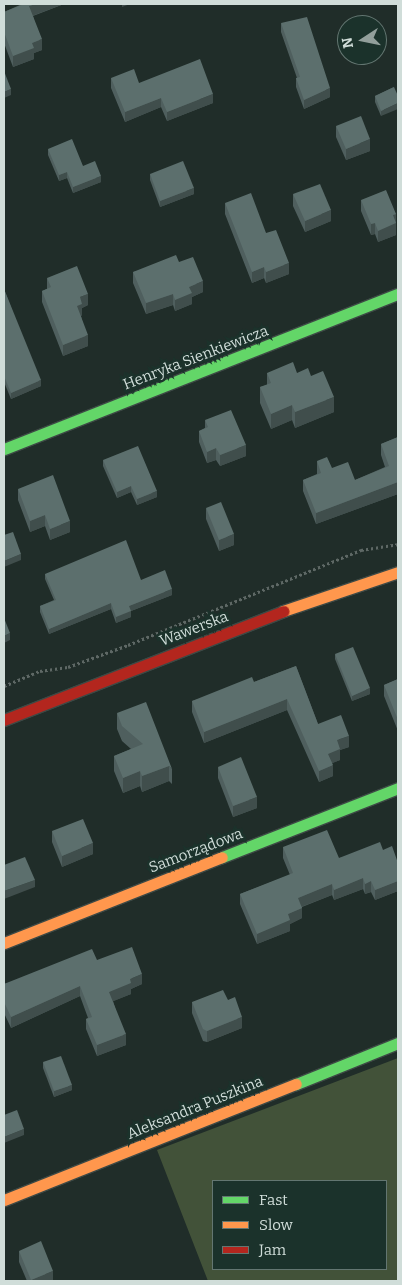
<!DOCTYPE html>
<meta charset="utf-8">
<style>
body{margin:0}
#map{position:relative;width:402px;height:1285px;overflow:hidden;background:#202d29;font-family:Bitter,serif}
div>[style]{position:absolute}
.green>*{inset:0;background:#425239}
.path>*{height:3px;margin-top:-1.5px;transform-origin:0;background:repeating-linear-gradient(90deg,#5e6865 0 2.5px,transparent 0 5px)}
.roads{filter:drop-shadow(1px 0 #3d4945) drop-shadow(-1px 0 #3d4945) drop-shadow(0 1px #3d4945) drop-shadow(0 -1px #3d4945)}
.fast>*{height:11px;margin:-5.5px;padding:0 5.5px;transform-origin:5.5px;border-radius:5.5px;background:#63d668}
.slow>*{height:11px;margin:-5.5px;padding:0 5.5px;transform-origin:5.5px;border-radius:5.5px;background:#ff974d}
.jam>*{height:11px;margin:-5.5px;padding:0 5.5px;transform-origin:5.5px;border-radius:5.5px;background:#b3261e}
.wall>*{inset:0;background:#4f5f5e}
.shaded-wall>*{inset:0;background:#404e4c}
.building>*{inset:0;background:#5c6f6d}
span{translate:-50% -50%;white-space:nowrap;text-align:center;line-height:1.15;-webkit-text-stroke:5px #1b322b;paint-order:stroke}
.street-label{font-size:15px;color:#d0ddd9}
.frame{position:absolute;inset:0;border:5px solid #d0ddd9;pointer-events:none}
.legend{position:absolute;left:212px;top:1180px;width:175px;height:90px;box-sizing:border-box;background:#1b322b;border:1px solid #637671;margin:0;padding:6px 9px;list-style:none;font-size:15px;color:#d0ddd9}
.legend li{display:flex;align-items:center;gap:10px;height:25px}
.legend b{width:25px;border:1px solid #637671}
.north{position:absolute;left:337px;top:15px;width:50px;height:50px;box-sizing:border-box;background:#1b322b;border:1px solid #637671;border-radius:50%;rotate:259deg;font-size:14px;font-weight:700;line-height:20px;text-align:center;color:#d0ddd9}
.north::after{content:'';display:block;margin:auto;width:18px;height:22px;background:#929f9b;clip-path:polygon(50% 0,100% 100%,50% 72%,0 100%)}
</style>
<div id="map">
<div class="green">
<i style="clip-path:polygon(evenodd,398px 1058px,398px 1281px,208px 1281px,157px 1150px,398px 1058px,213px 1181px,386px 1181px,386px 1269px,213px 1269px,213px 1181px)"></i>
</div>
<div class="path">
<i style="left:4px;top:686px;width:39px;rotate:-23deg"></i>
<i style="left:40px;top:671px;width:28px;rotate:-8deg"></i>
<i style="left:68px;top:667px;width:64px;rotate:-20.1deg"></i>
<i style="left:128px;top:645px;width:252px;rotate:-22.2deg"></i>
<i style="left:361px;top:550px;width:37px;rotate:-9deg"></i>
</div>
<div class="roads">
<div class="fast">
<i style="left:4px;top:449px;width:423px;rotate:-21.5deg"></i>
<i style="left:222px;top:857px;width:189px;rotate:-21.4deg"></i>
<i style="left:296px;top:1084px;width:110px;rotate:-21.9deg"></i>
</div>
<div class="slow">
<i style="left:283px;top:611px;width:121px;rotate:-18.7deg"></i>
<i style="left:4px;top:943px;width:234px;rotate:-21.5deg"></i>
<i style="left:4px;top:1200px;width:314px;rotate:-21.7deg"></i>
</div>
<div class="jam">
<i style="left:4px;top:720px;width:300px;rotate:-21.3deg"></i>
</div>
</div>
<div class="wall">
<i style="clip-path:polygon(22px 4px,64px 4px,33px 16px,42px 50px,34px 53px,34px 59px,13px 67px,4px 43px,4px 12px)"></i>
<i style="clip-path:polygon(281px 23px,330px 97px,304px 109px,296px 87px,296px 78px,297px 78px,281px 32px)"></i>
<i style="clip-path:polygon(111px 78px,139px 83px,213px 103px,167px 121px,161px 107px,125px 122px,111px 88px)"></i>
<i style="clip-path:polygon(394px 87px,381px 116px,375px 102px,375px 96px)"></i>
<i style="clip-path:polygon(336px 126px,370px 151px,346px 160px,336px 137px)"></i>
<i style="clip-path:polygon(48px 149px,83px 166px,101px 182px,73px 193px,67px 178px,59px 181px,48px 155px)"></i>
<i style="clip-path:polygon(150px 174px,194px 194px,160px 207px,150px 180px)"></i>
<i style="clip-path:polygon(293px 194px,331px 221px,305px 232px,293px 206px)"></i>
<i style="clip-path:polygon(361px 200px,396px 214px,396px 235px,378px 242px,375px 234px,371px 235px,361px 211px)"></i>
<i style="clip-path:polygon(225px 203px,266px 233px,289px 274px,266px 283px,264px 278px,252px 283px,225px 214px)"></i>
<i style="clip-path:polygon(179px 262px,203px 292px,192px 297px,192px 304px,175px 311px,173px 305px,146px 314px,133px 283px,133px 272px)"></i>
<i style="clip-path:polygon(47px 278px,88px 305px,82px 308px,82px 315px,81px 316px,88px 346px,63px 356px,42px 302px,42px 291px,47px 289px)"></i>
<i style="clip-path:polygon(4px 289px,41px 386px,11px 399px,4px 382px)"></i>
<i style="clip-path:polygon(267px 373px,297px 373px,311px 376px,334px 412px,295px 428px,292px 420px,271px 429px,260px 403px,260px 387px,267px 385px)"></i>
<i style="clip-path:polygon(205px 420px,246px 456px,220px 466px,216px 460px,207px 463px,199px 442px,199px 431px,205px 428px)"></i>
<i style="clip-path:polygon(398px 437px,398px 494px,316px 524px,303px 491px,303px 480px,317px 474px,317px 461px,355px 480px,385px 467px,381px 455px,381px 444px)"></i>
<i style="clip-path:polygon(103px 460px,157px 497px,137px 505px,131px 492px,117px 498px,103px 466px)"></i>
<i style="clip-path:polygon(18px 489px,70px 532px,50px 540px,45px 526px,30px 532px,18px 500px)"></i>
<i style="clip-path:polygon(206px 508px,234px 545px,219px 551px,206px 519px)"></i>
<i style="clip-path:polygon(45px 574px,141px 580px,172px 595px,131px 611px,131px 617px,116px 623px,111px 609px,49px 634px,40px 612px,40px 606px,54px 600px,45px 579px)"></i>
<i style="clip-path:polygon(335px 654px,370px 694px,352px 701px,335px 659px)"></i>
<i style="clip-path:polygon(296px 666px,318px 724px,349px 747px,340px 750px,340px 760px,332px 763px,333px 776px,319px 782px,287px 710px,204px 743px,192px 712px,192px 701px,254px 682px)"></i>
<i style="clip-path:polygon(398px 679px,398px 731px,384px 696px,384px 685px)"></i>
<i style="clip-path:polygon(117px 713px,172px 769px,172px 784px,169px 781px,142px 792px,140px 786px,123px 793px,114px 771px,114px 756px,131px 749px,122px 741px,117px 729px)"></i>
<i style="clip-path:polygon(218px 767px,257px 808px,233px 817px,218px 778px)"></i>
<i style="clip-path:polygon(52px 831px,93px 854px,62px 867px,52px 842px)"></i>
<i style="clip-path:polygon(283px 847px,339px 858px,383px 850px,398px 863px,398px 891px,375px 900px,371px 892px,365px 894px,363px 889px,334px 900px,332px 895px,302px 907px,302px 918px,290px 924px,290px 931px,257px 944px,240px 904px,240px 894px,290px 875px,283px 858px)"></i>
<i style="clip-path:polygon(97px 960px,142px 984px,131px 989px,131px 994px,113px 1001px,126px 1045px,97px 1056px,86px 1029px,86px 1019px,88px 1018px,80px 996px,11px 1028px,4px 1013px,4px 984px)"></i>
<i style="clip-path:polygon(228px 1000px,242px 1028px,207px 1042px,203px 1041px,192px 1013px,192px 1002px)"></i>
<i style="clip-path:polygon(43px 1062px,72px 1090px,54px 1097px,43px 1068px)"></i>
<i style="clip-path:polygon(19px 1251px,53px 1281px,27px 1281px,19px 1262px)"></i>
</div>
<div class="shaded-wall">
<i style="clip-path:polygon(36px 4px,64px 4px,29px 17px,29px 6px)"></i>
<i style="clip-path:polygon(122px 4px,130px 4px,122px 7px)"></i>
<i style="clip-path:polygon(42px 39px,42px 50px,34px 53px,34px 59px,13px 67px,13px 56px,32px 43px)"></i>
<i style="clip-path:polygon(330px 88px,330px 97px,304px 109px,304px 100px)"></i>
<i style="clip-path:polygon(11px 89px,11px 95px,4px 98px,4px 92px)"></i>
<i style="clip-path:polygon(213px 94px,213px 103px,167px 121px,167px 112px)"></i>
<i style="clip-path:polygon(161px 98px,161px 107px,125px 122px,125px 112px)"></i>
<i style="clip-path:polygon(398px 103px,398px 109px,381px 116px,381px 111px)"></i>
<i style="clip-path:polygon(370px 139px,370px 151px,346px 160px,346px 149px)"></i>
<i style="clip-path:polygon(67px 172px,67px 178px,59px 181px,59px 175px)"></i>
<i style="clip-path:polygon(101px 176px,101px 182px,73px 193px,73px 187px)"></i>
<i style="clip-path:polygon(194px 188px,194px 194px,160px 207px,160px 201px)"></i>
<i style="clip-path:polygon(331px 210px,331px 221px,305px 232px,305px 221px)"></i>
<i style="clip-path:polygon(396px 214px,396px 235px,378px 242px,378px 231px,393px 215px)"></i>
<i style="clip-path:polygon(375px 223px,375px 234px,371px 235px,371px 224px)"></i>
<i style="clip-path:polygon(289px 263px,289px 274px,266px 283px,266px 272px)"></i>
<i style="clip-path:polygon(264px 267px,264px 278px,252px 283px,252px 272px)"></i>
<i style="clip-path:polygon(203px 281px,203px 292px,192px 297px,192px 304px,175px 311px,175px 300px,189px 287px)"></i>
<i style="clip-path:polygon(88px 294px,88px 305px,82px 308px,82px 315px,77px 317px,77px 306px,80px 297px)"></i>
<i style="clip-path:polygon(173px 294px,173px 305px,146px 314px,146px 303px)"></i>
<i style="clip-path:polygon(88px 335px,88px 346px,63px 356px,63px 345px)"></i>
<i style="clip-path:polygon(41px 380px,41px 386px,11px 399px,11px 393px)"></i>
<i style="clip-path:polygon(334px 397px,334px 412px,295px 428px,295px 412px)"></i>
<i style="clip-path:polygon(292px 405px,292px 420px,271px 429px,271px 414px)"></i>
<i style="clip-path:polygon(246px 445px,246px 456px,220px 466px,220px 455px)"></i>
<i style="clip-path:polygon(216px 448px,216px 460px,207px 463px,207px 452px)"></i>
<i style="clip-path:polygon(398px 482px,398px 494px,316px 524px,316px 513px)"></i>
<i style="clip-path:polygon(131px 486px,131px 492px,117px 498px,117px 492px)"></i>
<i style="clip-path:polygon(157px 491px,157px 497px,137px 505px,137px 499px)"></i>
<i style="clip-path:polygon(45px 515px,45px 526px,30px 532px,30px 521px)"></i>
<i style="clip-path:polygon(70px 521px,70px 532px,50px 540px,50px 529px)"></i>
<i style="clip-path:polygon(234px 534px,234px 545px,219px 551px,219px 540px)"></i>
<i style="clip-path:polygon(21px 554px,21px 560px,4px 567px,4px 561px)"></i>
<i style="clip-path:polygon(172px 589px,172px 595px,131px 611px,131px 617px,116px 623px,116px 617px,129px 606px)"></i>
<i style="clip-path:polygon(111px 603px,111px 609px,49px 634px,49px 629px)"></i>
<i style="clip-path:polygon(10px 633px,10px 640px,4px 643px,4px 636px)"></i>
<i style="clip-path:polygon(370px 688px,370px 694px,352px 701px,352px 696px)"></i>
<i style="clip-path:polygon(287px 699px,287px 710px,204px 743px,204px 732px)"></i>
<i style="clip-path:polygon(349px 736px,349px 747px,340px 750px,340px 760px,328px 765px,328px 754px,337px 740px)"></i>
<i style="clip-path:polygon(333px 765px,333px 776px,319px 782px,319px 771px)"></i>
<i style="clip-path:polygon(169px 766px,169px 781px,142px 792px,142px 776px)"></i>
<i style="clip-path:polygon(140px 771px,140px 786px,123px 793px,123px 778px)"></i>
<i style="clip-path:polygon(257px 797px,257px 808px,233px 817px,233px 806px)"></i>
<i style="clip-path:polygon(93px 843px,93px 854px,62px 867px,62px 856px)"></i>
<i style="clip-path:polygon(363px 878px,363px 889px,334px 900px,334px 890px)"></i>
<i style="clip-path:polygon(35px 880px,35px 887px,4px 899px,4px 891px)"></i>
<i style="clip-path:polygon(371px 881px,371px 892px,365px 894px,365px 884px)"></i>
<i style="clip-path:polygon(398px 881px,398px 891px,375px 900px,375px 890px)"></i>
<i style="clip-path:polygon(332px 884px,332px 895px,298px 908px,298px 898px)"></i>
<i style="clip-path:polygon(302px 908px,302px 918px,290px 924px,290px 931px,257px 944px,257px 934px,288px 914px)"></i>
<i style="clip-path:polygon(142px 974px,142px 984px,131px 989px,131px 994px,109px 1003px,109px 992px,130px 979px)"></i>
<i style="clip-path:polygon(80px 986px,80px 996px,11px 1028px,11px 1017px)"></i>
<i style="clip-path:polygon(242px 1017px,242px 1028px,207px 1042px,207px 1031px)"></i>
<i style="clip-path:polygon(126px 1034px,126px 1045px,97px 1056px,97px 1045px)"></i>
<i style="clip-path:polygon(72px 1085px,72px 1090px,54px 1097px,54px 1091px)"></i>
<i style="clip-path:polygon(24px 1129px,24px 1135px,4px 1143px,4px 1137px)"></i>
<i style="clip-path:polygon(53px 1271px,53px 1281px,31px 1281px,31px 1280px)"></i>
</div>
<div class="building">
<i style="clip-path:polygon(24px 4px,36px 4px,29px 6px,42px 39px,32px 43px,34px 48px,13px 56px,4px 32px,4px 12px)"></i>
<i style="clip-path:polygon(307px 17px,330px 88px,304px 100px,296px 78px,300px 77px,281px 23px)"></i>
<i style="clip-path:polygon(200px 59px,213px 94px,167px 112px,161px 98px,125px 112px,111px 78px,134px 69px,139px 83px)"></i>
<i style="clip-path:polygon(4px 71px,11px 89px,4px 92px)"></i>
<i style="clip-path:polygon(394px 87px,398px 96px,398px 103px,381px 111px,375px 96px)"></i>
<i style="clip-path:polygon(361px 116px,370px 139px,346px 149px,336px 126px)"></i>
<i style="clip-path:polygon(72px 139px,83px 166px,95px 161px,101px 176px,73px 187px,67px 172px,59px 175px,48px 149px)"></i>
<i style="clip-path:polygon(183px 161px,194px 188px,160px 201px,150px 174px)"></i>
<i style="clip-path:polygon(320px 184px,331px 210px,305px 221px,293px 194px)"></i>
<i style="clip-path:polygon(386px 190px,396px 214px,393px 215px,396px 223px,378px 231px,375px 223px,371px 224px,361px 200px)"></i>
<i style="clip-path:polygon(251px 193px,266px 233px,276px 230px,289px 263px,266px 272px,264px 267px,252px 272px,225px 203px)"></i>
<i style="clip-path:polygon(176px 255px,179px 262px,193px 257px,203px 281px,189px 287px,192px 293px,175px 300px,173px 294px,146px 303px,133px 272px)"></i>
<i style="clip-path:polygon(77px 266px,88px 294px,80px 297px,82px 304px,77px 306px,88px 335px,63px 345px,42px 291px,51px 287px,47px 278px)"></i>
<i style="clip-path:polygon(4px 289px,41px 380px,11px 393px,4px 376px)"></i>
<i style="clip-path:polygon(293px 362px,297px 373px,308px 368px,311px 376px,323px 371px,334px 397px,295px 412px,292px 405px,271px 414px,260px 387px,271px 383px,267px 373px)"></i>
<i style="clip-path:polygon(231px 410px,246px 445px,220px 455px,216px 448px,207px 452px,199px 431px,208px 427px,205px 420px)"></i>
<i style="clip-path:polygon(398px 437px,398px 482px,316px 513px,303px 480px,321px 473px,317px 461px,327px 457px,332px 468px,348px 462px,355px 480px,389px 466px,381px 444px)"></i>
<i style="clip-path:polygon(138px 446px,157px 491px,137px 499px,131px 486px,117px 492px,103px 460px)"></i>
<i style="clip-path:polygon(53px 475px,70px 521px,50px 529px,45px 515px,30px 521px,18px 489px)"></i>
<i style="clip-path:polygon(221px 502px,234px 534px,219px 540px,206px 508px)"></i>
<i style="clip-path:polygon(13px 532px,21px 554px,4px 561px,4px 535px)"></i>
<i style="clip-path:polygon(126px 540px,141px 580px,165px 570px,172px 589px,129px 606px,131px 611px,116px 617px,111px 603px,49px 629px,40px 606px,56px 600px,45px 574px)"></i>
<i style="clip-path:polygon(4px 618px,10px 633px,4px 636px)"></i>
<i style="clip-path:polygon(353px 647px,370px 688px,352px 696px,335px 654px)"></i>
<i style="clip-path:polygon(296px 666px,318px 724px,341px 715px,349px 736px,337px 740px,340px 749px,328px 754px,333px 765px,319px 771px,287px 699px,204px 732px,192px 701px,252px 677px,254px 682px)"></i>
<i style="clip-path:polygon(398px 679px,398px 720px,384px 685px)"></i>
<i style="clip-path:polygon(146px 702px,172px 769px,169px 766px,142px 776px,140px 771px,123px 778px,114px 756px,143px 744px,122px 726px,117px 713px)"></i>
<i style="clip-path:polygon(241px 757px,257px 797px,233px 806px,218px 767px)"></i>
<i style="clip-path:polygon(83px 819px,93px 843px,62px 856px,52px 831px)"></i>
<i style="clip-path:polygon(327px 830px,339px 858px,380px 842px,383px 850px,392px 846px,398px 863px,398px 881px,375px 890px,371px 881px,365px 884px,363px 878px,334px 890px,332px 884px,298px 898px,302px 908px,288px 914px,290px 920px,257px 934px,240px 894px,293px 873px,283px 847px)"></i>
<i style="clip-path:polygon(25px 857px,35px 880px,4px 891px,4px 865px)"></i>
<i style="clip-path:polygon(132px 947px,142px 974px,130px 979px,131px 983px,109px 992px,126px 1034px,97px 1045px,86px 1019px,92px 1017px,80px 986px,11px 1017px,4px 1002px,4px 984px,92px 949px,97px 960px)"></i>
<i style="clip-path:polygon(223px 990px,228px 1000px,235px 997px,242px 1017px,207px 1031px,203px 1029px,192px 1002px)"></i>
<i style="clip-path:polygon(61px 1056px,72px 1085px,54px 1091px,43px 1062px)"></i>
<i style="clip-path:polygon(17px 1110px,24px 1129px,4px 1137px,4px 1115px)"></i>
<i style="clip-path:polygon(41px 1241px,53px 1271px,31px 1280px,19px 1251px)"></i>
</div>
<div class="street-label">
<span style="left:196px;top:358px;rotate:-21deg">Henryka Sienkiewicza</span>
<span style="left:194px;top:629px;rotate:-21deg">Wawerska</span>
<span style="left:196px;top:851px;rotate:-21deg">Samorządowa</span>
<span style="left:195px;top:1108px;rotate:-22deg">Aleksandra Puszkina</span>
</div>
<div class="frame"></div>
<ul class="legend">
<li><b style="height:6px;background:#63d668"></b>Fast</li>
<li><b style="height:6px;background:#ff974d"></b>Slow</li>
<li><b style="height:6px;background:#b3261e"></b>Jam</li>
</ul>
<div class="north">N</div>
</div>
